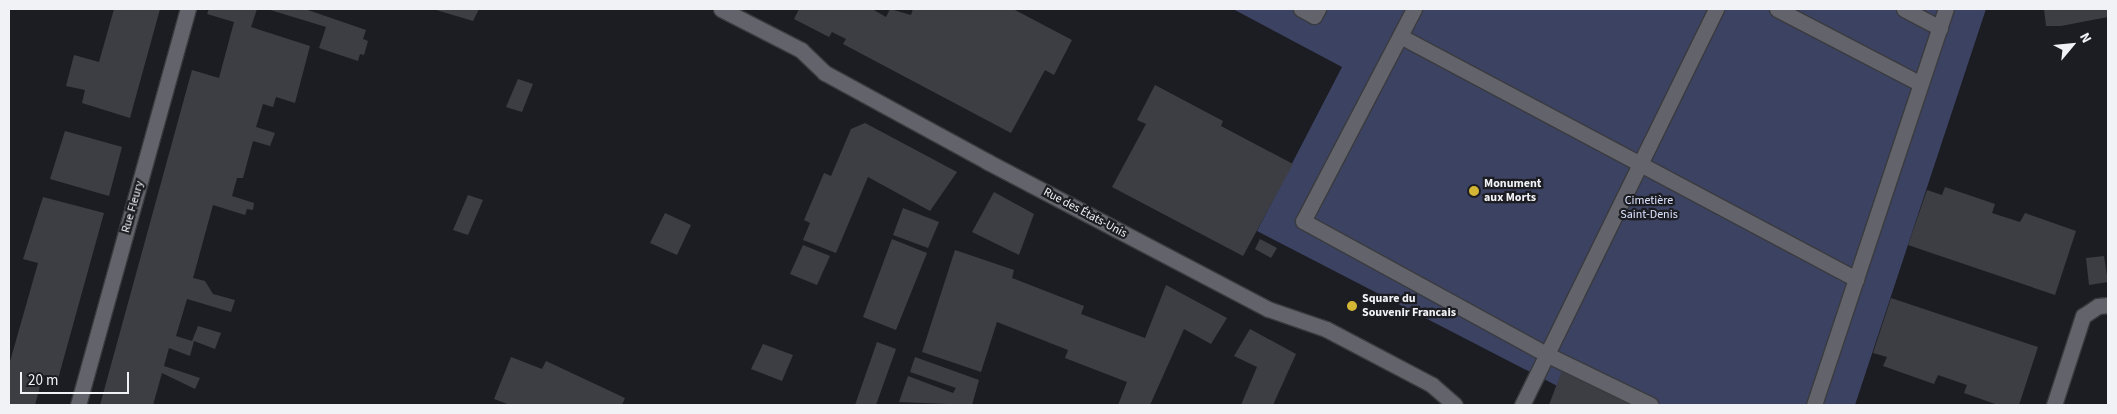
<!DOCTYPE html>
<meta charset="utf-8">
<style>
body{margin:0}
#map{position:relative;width:2117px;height:414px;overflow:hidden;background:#1c1d22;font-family:"Source Sans 3",sans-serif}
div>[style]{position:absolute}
.green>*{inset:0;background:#3c4262}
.building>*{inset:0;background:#3d3e44}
.roads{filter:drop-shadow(1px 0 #3a3b3f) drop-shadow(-1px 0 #3a3b3f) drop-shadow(0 1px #3a3b3f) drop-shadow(0 -1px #3a3b3f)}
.service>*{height:15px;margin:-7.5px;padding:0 7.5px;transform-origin:7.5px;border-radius:7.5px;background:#63646b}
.minor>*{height:15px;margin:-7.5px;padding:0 7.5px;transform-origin:7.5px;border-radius:7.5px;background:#63646b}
.dots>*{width:14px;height:14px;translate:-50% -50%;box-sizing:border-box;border:2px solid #1c1d22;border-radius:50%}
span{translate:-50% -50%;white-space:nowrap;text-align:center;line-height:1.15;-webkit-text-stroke:4.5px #1c1d22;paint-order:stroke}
.poi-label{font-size:12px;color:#f1f2f6;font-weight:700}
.left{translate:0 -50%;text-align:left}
.park-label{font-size:12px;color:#dce3fe}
.street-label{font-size:12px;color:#f1f2f6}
.frame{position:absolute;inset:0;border:10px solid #f1f2f6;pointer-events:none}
.north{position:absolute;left:2047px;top:20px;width:50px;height:50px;-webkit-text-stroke:4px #1c1d22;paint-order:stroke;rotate:62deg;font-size:14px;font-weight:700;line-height:20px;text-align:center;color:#f1f2f6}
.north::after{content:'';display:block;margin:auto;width:18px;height:22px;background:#f1f2f6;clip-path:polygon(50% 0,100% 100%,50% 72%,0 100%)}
.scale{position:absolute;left:20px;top:372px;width:109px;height:22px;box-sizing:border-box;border:2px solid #f1f2f6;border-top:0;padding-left:6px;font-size:15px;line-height:18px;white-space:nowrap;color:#f1f2f6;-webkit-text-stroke:4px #1c1d22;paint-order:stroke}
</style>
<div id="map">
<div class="green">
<i style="clip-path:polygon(1233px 9px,1986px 9px,1855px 405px,1594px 405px,1257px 231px,1342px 67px)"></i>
</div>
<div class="building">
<i style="clip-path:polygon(114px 9px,160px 9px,130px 118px,82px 103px,85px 90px,66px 86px,74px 55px,99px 62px)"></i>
<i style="clip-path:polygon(209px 9px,257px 9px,251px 27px,310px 46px,295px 103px,276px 97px,273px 107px,263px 104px,256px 127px,275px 133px,270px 146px,253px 141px,243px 178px,237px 178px,232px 196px,254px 203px,253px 210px,247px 209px,245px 215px,213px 205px,193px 278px,205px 281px,213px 294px,235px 300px,231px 312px,187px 299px,176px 336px,192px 341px,198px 326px,221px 333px,215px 349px,194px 341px,190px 356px,169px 348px,164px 366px,200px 378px,195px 389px,162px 373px,153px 405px,100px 405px,192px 70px,219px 78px,234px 22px,207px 14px)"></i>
<i style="clip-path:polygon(267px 9px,305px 9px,366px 30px,363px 39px,368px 41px,364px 55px,360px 54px,358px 61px,319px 48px,326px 27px)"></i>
<i style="clip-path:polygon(433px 9px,479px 9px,473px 21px)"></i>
<i style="clip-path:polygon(799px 9px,872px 9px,886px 17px,890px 9px,911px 15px,913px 9px,1013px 9px,1072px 40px,1054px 75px,1045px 70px,1011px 133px,843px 44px,846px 39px,832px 32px,829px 37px,794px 19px)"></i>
<i style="clip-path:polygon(2044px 9px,2108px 9px,2108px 17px,2061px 26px,2046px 26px)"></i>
<i style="clip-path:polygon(518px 79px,533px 84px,522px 112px,506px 107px)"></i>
<i style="clip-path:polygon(1155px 85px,1223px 121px,1221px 126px,1293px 164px,1243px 256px,1112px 187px,1146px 124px,1137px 120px)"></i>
<i style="clip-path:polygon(865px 123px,957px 172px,930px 211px,868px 177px,836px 253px,803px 240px,810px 223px,804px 220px,824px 173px,831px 176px,851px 129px)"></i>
<i style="clip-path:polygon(65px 131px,122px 147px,109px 196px,50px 179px)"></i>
<i style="clip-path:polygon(1945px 187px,1995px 204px,1992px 213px,2020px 222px,2025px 213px,2076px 231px,2055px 295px,1908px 245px,1927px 190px,1942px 195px)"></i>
<i style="clip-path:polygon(994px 192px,1034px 214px,1019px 255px,972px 232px)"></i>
<i style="clip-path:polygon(468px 195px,483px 200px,468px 235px,453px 230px)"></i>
<i style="clip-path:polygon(43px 197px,104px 213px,58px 379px,43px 375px,35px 405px,9px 405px,9px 365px,38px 263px,23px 259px)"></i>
<i style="clip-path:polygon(903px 208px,939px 222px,928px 248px,893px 235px)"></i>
<i style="clip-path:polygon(665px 213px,691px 225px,677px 255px,650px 243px)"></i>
<i style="clip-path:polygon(892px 239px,927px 253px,896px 330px,863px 317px)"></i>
<i style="clip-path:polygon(1260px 239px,1277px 248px,1271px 258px,1255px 249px)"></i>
<i style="clip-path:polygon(803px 245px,830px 256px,817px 285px,790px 274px)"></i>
<i style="clip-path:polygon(955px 250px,1014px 270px,1012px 278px,1084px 306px,1081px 314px,1145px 338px,1166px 285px,1227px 318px,1211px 344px,1184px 329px,1150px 405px,1118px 405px,1127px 382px,1065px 358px,1068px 350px,997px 322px,981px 372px,922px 352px)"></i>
<i style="clip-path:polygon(2104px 256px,2108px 282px,2089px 285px,2086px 258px)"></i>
<i style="clip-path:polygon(1891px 298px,2038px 347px,2019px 405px,1998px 405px,1964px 393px,1967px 385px,1938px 375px,1934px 384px,1883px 366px,1887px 357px,1873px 353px)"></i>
<i style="clip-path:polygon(1250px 329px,1296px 354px,1273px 405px,1241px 405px,1257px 367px,1234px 356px)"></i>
<i style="clip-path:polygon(877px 342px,896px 349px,876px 405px,855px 405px)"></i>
<i style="clip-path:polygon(763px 344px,793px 355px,782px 381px,751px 369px)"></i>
<i style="clip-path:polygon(511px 357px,542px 369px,546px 361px,625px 398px,622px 405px,510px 405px,494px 399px)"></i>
<i style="clip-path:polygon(915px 357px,979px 380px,972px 405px,899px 402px,908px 376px,953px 393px,956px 388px,910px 372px)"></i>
<i style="clip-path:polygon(1564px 365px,1579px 373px,1634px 405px,1549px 405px)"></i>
</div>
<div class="roads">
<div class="service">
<i style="left:1301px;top:9px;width:15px;rotate:28deg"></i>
<i style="left:1314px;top:16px;width:8px;rotate:-60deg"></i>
<i style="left:1414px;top:9px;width:239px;rotate:117.6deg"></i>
<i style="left:1303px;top:221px;width:279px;rotate:28.7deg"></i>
<i style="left:1548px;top:355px;width:114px;rotate:25.9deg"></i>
<i style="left:1777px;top:9px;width:162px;rotate:27.5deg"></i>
<i style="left:1904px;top:9px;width:41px;rotate:27.8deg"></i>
<i style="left:1400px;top:36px;width:517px;rotate:28.05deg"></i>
<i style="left:1522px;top:405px;width:441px;rotate:-63.9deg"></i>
<i style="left:1814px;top:405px;width:417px;rotate:-71.6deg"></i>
</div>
<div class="minor">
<i style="left:721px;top:9px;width:90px;rotate:27.1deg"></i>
<i style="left:801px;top:50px;width:33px;rotate:44deg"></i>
<i style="left:825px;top:73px;width:186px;rotate:28.6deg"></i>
<i style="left:988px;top:162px;width:316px;rotate:27.7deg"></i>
<i style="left:1268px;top:309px;width:61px;rotate:19deg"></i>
<i style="left:1326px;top:329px;width:120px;rotate:27.8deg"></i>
<i style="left:1432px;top:385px;width:30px;rotate:41deg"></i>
<i style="left:78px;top:405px;width:411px;rotate:-74.5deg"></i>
<i style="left:2054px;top:405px;width:94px;rotate:-72deg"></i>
<i style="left:2083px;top:316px;width:18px;rotate:-34deg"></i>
<i style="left:2098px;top:306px;width:10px;rotate:-6deg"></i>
</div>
</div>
<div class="dots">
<i style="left:1474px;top:191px;background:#d4b635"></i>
<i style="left:1352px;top:306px;background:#d4b635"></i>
</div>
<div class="poi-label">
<span class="left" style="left:1484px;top:191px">Monument<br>aux Morts</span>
<span class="left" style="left:1362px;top:306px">Square du<br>Souvenir Francais</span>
</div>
<div class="park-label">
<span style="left:1649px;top:208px">Cimetière<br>Saint-Denis</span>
</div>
<div class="street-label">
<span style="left:133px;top:207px;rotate:-74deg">Rue Fleury</span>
<span style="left:1085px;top:213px;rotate:28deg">Rue des États-Unis</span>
</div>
<div class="frame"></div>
<div class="north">N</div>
<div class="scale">20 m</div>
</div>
